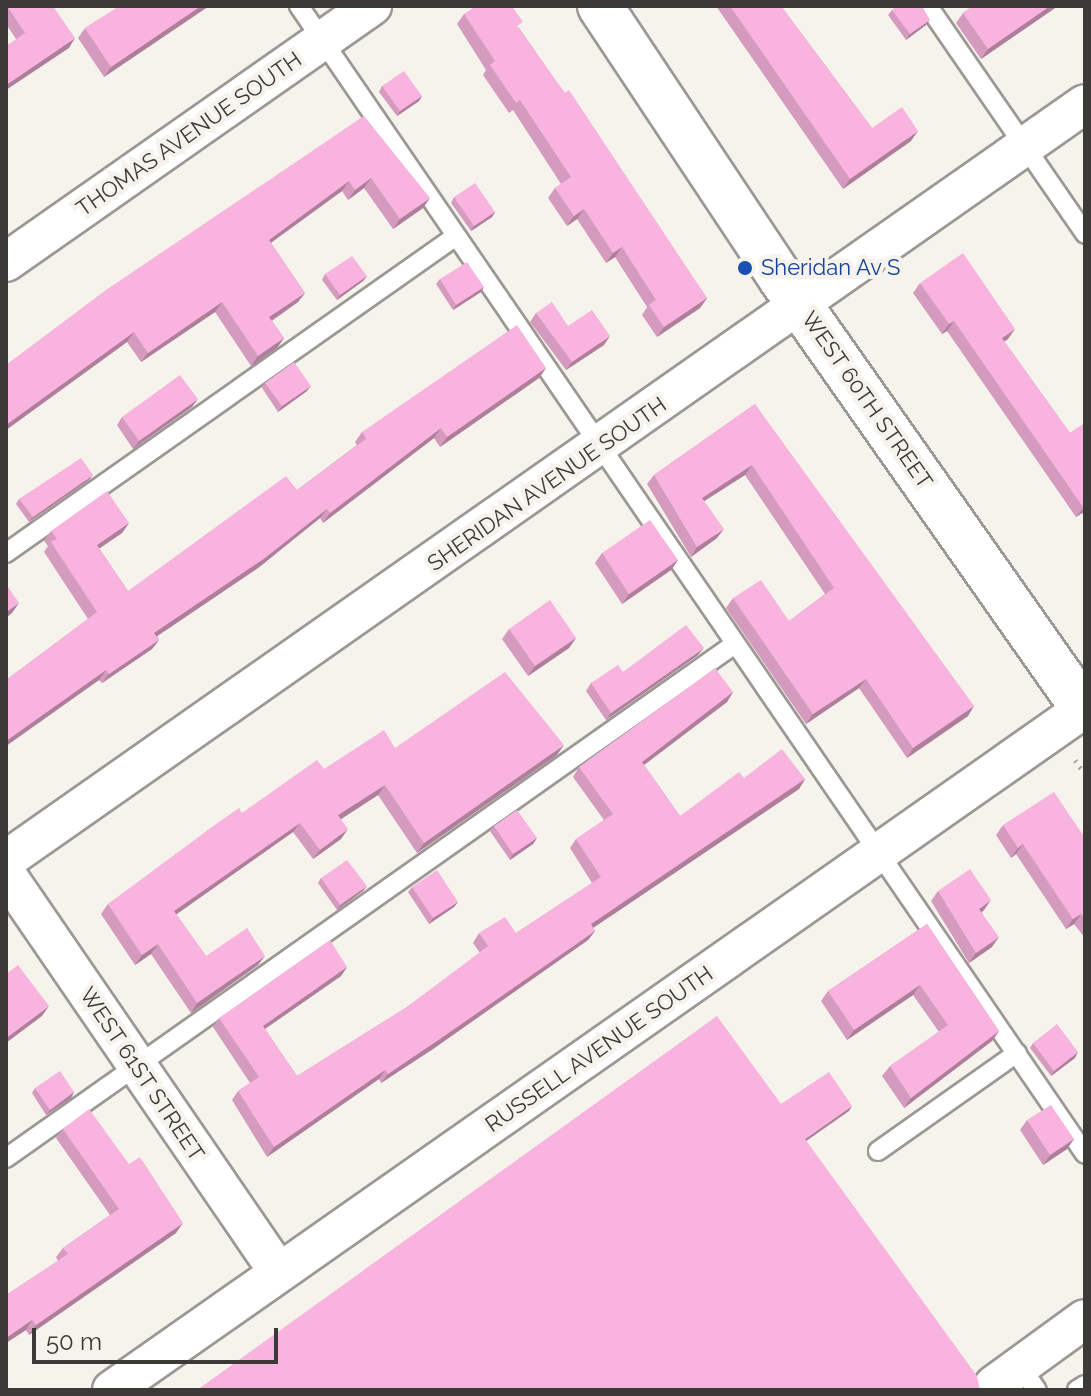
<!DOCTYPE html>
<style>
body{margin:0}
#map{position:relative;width:1091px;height:1396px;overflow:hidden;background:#f6f3ed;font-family:Raleway,sans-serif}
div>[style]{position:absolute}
.path>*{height:5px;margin-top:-2.5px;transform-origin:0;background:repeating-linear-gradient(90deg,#aaa8a3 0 2px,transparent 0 8px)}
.roads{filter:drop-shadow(2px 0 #9c9893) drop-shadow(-2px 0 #9c9893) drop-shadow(0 2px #9c9893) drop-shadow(0 -2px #9c9893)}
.service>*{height:18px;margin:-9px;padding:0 9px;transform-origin:9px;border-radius:9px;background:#fff}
.minor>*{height:38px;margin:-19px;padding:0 19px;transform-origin:19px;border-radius:19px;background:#fff}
.tertiary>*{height:44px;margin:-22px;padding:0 22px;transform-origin:22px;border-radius:22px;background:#fff}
.wall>*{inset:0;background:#d59bbf}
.shaded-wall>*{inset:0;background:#ae7e9b}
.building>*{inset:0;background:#f8b4de}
.dots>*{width:22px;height:22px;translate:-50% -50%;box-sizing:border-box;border:4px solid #f6f3ed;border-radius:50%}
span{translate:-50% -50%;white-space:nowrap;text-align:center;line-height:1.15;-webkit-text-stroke:8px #f6f3ed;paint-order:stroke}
.street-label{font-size:22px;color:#3b3a37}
.transit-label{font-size:22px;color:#164399}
.left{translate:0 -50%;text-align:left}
.frame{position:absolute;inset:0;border:8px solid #3b3a37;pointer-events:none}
.scale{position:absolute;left:32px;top:1328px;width:246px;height:36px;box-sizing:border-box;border:4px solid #3b3a37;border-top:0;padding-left:10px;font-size:24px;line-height:28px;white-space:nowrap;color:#3b3a37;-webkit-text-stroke:6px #f6f3ed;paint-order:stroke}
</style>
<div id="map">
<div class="path">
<i style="left:1075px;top:760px;width:17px;rotate:54deg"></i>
</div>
<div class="roads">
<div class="service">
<i style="left:299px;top:6px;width:1391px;rotate:55.6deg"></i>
<i style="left:928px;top:6px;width:277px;rotate:55.4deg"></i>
<i style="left:6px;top:553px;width:550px;rotate:-35.16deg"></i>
<i style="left:878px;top:1151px;width:170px;rotate:-35.2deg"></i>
<i style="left:6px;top:1158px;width:892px;rotate:-35.19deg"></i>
<i style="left:1020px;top:1366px;width:29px;rotate:55deg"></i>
<i style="left:1077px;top:1390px;width:9px;rotate:-32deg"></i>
</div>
<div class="minor">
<i style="left:6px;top:262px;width:447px;rotate:-35deg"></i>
<i style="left:6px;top:860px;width:1317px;rotate:-35.02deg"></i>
<i style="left:6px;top:874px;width:483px;rotate:55.6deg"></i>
<i style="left:994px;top:1385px;width:112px;rotate:-36deg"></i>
<i style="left:112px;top:1390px;width:1188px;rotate:-35.03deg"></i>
</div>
<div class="tertiary">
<i style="left:600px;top:6px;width:329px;rotate:56.4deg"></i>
<i style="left:782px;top:280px;width:527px;rotate:54.89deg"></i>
</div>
</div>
<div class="wall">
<i style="clip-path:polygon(6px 6px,69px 48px,16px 39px,6px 24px)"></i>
<i style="clip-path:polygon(120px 6px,209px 6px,104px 77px,78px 38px,85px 28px)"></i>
<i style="clip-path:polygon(716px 6px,781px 6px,872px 128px,911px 141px,843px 189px)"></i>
<i style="clip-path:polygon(973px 6px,1058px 6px,981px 59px,956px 23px,963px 13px)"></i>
<i style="clip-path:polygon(892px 10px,926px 25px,906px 40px,888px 15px)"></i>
<i style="clip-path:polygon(464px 14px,519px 28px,707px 298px,700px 308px,657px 337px,642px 315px,647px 307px,615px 257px,606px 263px,577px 219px,567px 226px,548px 198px,555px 188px,561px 184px,513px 110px,509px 113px,483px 75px,486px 70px,457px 24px)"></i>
<i style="clip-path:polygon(382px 86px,422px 96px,419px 101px,397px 116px,379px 92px)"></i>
<i style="clip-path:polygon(364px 116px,423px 208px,393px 229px,364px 188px,348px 200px,342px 191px,271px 243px,305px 293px,298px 302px,272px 321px,284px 338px,277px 348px,251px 366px,215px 312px,141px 362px,127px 342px,6px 430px,6px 365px)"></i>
<i style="clip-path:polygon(454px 197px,495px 212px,492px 217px,471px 231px,451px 203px)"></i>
<i style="clip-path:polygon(325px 274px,367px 276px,363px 281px,337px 300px,322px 280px)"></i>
<i style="clip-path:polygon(440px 279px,484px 287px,481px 292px,453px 310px,436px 284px)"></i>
<i style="clip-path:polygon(920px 283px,1008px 339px,1004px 341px,1070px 433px,1085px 423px,1085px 518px,1082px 513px,1076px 517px,947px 331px,942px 334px,913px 293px)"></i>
<i style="clip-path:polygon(536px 313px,568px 326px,604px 345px,566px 370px,530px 322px)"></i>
<i style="clip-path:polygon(546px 368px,539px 378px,440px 447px,434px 438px,323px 523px,320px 518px,258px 568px,157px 636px,159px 640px,152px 649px,102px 683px,99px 680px,6px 746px,6px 680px,88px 619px,44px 552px,48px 546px,44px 541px,51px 531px,129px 523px,122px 533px,99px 548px,128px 591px,297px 490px,357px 445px,355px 442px,362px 432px)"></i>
<i style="clip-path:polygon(265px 383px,307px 391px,278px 412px,262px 388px)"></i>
<i style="clip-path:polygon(755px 404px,968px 716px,907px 758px,859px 688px,806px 724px,726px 608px,733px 598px,789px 621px,825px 594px,745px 475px,704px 501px,717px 538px,691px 557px,647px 484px,654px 475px)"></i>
<i style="clip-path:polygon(192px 407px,133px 449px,117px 425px,122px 417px)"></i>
<i style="clip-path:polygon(89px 480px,29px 522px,16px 504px,19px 499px)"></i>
<i style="clip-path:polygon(602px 553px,678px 560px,671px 570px,622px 604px,595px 563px)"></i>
<i style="clip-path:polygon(509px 629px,576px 638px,569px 648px,528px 676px,502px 639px)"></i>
<i style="clip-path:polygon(698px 655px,606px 720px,586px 691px,591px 683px,623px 672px)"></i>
<i style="clip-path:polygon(733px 692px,727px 702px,644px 765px,680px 816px,744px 778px,805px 779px,799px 789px,593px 928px,595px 931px,588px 940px,433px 1049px,381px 1083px,379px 1079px,267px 1157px,232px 1100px,238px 1091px,250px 1083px,213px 1027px,219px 1018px,347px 967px,341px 976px,265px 1029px,297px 1076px,407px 1007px,480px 953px,473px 943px,479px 933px,516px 933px,592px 883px,570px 848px,576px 839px,604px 820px,573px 777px,579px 767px)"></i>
<i style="clip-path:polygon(395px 748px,557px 755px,417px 853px,378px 795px,341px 819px,341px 839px,313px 859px,293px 832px,176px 914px,206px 956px,258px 965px,191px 1013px,151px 954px,135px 965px,101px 914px,108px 904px,242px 813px,324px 769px)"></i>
<i style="clip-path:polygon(1003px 825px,1085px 838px,1085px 938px,1074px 924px,1066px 929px,1016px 854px,1011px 858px,996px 835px)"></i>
<i style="clip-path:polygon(494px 826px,537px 838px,533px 844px,510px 860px,490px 831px)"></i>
<i style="clip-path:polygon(321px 878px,363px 891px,337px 910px,318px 883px)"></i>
<i style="clip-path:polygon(412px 887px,458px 902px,454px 907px,429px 924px,408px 892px)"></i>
<i style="clip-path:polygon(938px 891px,984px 910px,982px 912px,992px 947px,969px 963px,931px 901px)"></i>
<i style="clip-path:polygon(927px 924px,999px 1031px,992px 1041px,904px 1108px,882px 1076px,890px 1066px,939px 1032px,913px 995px,847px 1040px,821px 1001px,828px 991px)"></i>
<i style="clip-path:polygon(1033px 1043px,1075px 1058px,1051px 1076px,1030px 1048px)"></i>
<i style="clip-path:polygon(35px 1088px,74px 1092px,71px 1098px,46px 1115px,32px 1093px)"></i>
<i style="clip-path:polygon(1027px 1120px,1074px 1139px,1067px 1149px,1043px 1165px,1020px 1130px)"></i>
<i style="clip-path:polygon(63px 1129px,176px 1233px,29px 1335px,26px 1330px,6px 1343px,6px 1295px,58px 1261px,56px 1257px,63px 1248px,110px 1215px,56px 1138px)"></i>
</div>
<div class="shaded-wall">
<i style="clip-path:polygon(201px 6px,209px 6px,104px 77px,111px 67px)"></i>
<i style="clip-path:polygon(1050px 6px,1058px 6px,981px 59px,988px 49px)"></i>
<i style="clip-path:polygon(930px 20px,926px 25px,906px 40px,910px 34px)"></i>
<i style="clip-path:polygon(75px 38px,69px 48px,6px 90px,6px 85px)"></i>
<i style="clip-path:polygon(422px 96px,419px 101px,397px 116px,400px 111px)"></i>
<i style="clip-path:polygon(918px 131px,911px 141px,843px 189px,850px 179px)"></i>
<i style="clip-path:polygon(371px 178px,364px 188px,348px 200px,355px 190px)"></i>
<i style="clip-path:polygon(349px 181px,342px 191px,262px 249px,269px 240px)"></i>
<i style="clip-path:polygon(430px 198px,423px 208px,393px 229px,400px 219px)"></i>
<i style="clip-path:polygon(584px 209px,577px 219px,567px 226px,574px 216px)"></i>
<i style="clip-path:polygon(495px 212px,492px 217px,471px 231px,474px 226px)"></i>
<i style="clip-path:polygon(622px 247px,615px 257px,606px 263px,613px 253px)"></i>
<i style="clip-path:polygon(367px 276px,363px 281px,337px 300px,340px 295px)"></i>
<i style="clip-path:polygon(484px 287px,481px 292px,453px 310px,456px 305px)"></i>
<i style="clip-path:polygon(305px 293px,298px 302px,262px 327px,269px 317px)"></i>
<i style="clip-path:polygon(707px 298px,700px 308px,657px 337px,664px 327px)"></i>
<i style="clip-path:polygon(222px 302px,215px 312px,141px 362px,148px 353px)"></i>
<i style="clip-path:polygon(954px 321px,947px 331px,942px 334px,949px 324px)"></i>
<i style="clip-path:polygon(1015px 329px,1008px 339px,995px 348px,1002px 338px)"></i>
<i style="clip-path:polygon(134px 332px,127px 342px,6px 430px,6px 425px)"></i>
<i style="clip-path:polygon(610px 336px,604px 345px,566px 370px,572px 362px)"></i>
<i style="clip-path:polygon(284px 338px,277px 348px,251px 366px,258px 356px)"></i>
<i style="clip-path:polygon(546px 368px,539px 378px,440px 447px,447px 437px)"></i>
<i style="clip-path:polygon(311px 386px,307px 391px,278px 412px,282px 406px)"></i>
<i style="clip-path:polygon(198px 399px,192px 407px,133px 449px,139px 441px)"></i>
<i style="clip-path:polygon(441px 428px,434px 438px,323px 523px,330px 513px)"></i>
<i style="clip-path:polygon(752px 465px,745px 475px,695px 507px,702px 498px)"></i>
<i style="clip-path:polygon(93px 475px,89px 480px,29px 522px,33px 517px)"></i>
<i style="clip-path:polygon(1085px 506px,1085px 509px,1082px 513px,1076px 517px)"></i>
<i style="clip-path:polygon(327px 509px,320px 518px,258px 568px,147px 643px,154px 633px)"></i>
<i style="clip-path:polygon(129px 523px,122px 533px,90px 555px,97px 545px)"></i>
<i style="clip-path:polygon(724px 529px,717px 538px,691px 557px,697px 547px)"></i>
<i style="clip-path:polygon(678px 560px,671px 570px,622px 604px,629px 594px)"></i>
<i style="clip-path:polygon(19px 603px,12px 613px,6px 618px,6px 612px)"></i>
<i style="clip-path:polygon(576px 638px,569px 648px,528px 676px,535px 666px)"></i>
<i style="clip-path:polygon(159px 640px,152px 649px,102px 683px,109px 674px)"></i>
<i style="clip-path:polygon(704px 648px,698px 655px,606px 720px,611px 713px)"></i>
<i style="clip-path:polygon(106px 670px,99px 680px,6px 746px,6px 741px)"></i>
<i style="clip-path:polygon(866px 679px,859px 688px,806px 724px,813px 714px)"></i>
<i style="clip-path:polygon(733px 692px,727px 702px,636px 771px,642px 762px)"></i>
<i style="clip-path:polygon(974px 706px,968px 716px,907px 758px,913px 748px)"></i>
<i style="clip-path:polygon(564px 745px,557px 755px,417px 853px,424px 843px)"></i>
<i style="clip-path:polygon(805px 779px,799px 789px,584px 934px,591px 924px)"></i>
<i style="clip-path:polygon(385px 785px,378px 795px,332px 825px,338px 815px)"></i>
<i style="clip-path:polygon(300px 823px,293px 832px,167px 921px,174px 911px)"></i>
<i style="clip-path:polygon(348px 829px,341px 839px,313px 859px,320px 850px)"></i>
<i style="clip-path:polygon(537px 838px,533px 844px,510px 860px,513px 854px)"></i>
<i style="clip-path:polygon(1023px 844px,1016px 854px,1011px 858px,1018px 848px)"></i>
<i style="clip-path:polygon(367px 886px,363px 891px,337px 910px,340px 905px)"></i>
<i style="clip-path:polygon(991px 900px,984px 910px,972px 919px,979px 909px)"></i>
<i style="clip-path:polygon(458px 902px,454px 907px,429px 924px,433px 918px)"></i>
<i style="clip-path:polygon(1081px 914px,1074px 924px,1066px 929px,1073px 919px)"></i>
<i style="clip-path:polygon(595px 931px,588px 940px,433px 1049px,381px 1083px,388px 1074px)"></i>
<i style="clip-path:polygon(999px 937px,992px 947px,969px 963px,976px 953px)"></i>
<i style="clip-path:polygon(158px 944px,151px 954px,135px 965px,142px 955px)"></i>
<i style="clip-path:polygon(265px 956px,258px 965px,191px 1013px,197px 1003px)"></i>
<i style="clip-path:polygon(347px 967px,341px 976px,256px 1035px,263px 1026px)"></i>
<i style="clip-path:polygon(920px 985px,913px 995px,847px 1040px,854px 1030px)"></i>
<i style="clip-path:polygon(49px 1006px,42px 1016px,6px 1043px,6px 1038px)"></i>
<i style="clip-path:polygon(999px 1031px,992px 1041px,904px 1108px,911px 1098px)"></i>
<i style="clip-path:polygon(1078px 1052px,1075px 1058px,1051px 1076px,1054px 1071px)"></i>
<i style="clip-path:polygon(385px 1070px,379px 1079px,267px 1157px,274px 1147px)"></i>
<i style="clip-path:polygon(74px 1092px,71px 1098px,46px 1115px,50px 1110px)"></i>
<i style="clip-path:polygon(852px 1106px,849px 1111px,802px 1144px,805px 1139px)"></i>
<i style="clip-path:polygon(1074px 1139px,1067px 1149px,1043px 1165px,1050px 1155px)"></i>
<i style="clip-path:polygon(183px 1223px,176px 1233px,29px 1335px,36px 1325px)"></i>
<i style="clip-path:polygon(32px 1320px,26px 1330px,6px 1343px,6px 1338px)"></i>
</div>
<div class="building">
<i style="clip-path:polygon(7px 6px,53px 6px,75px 38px,6px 85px,6px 46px,25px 33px)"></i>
<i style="clip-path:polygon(120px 6px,201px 6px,111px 67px,85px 28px)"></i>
<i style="clip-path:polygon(476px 6px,512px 6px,523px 22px,517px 26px,565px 93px,569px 90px,707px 298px,664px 327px,649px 305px,656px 300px,622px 247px,613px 253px,584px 209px,574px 216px,555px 188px,571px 177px,520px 100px,516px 103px,490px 65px,495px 61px,464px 14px)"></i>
<i style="clip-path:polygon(730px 6px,781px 6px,872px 128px,902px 107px,918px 131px,850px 179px)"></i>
<i style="clip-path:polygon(897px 6px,922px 6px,930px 20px,910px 34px,892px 10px)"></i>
<i style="clip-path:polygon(973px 6px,1050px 6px,988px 49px,963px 13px)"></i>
<i style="clip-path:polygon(404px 71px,422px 96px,400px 111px,382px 86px)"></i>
<i style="clip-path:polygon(364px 116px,430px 198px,400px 219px,371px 178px,355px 190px,349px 181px,269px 240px,305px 293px,269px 317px,284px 338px,258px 356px,222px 302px,148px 353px,134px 332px,6px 425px,6px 365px,106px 290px)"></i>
<i style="clip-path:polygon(475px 183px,495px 212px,474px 226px,454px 197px)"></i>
<i style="clip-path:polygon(963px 253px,1015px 329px,1002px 338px,1070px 433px,1085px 423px,1085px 506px,1083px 507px,954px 321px,949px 324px,920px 283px)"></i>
<i style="clip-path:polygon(352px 256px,367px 276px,340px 295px,325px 274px)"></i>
<i style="clip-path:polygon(467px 262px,484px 287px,456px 305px,440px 279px)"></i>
<i style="clip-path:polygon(552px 302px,568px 326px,592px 310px,610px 336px,572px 362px,536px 313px)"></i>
<i style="clip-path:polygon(517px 325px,546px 368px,447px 437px,441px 428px,330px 513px,327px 509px,265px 558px,154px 633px,159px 640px,109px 674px,106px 670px,6px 741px,6px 680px,97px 612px,51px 542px,57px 539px,51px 531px,107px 491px,129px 523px,97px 545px,128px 591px,286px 476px,297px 490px,366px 439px,362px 432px)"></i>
<i style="clip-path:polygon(294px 362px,311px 386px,282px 406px,265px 383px)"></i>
<i style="clip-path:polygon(180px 375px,198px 399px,139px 441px,122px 417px)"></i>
<i style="clip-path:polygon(755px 404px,974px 706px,913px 748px,866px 679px,813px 714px,733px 598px,761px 580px,789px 621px,834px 588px,752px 465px,702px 498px,724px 529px,697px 547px,654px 475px)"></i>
<i style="clip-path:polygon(81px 458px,93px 475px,33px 517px,19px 499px)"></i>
<i style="clip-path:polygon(650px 520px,678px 560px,629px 594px,602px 553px)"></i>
<i style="clip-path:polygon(6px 584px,19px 603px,6px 612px)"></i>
<i style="clip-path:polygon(550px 600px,576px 638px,535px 666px,509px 629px)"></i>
<i style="clip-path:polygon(686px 625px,704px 648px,611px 713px,591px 683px,618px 665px,623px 672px)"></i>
<i style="clip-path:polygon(715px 668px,733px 692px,642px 762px,680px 816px,739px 772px,744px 778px,782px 749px,805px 779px,591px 924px,595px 931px,440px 1039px,388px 1074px,385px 1070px,274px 1147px,238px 1091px,259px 1077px,219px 1018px,330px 940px,347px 967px,263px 1026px,297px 1076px,407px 1007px,488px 946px,479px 933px,505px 917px,516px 933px,601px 877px,576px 839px,613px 814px,579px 767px)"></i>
<i style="clip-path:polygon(505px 672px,564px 745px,424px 843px,385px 785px,338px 815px,348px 829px,320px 850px,300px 823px,174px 911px,206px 956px,247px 928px,265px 956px,197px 1003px,158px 944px,142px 955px,108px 904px,216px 824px,239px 808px,242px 813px,317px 760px,324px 769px,384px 730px,395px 748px)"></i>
<i style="clip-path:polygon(1054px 792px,1085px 838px,1085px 919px,1081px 914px,1073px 919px,1023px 844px,1018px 848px,1003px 825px)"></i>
<i style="clip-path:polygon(517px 810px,537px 838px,513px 854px,494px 826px)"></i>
<i style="clip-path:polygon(347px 860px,367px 886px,340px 905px,321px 878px)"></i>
<i style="clip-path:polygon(970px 869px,991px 900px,979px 909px,999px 937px,976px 953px,938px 891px)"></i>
<i style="clip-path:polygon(437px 870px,458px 902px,433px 918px,412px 887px)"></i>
<i style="clip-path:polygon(927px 924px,999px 1031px,911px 1098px,890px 1066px,948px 1025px,920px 985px,854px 1030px,828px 991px)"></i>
<i style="clip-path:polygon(18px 965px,49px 1006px,6px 1038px,6px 974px)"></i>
<i style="clip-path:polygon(717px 1016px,781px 1104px,829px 1072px,852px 1106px,805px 1139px,977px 1376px,980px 1390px,197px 1390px)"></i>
<i style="clip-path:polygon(1057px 1024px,1078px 1052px,1054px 1071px,1033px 1043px)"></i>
<i style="clip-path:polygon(60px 1071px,74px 1092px,50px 1110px,35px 1088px)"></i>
<i style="clip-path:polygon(1051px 1105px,1074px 1139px,1050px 1155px,1027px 1120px)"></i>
<i style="clip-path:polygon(89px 1109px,129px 1164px,140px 1157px,183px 1223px,36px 1325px,32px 1320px,6px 1338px,6px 1295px,68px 1254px,63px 1248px,119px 1209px,63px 1129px)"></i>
</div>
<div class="dots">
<i style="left:745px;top:268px;background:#1a4fb4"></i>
</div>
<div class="street-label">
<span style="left:189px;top:134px;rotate:-35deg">THOMAS AVENUE SOUTH</span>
<span style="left:867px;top:400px;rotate:55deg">WEST 60TH STREET</span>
<span style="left:547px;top:484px;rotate:-35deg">SHERIDAN AVENUE SOUTH</span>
<span style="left:599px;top:1049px;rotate:-35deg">RUSSELL AVENUE SOUTH</span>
<span style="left:142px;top:1074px;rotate:56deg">WEST 61ST STREET</span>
</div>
<div class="transit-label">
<span class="left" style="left:761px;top:268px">Sheridan Av S</span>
</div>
<div class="frame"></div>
<div class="scale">50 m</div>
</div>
